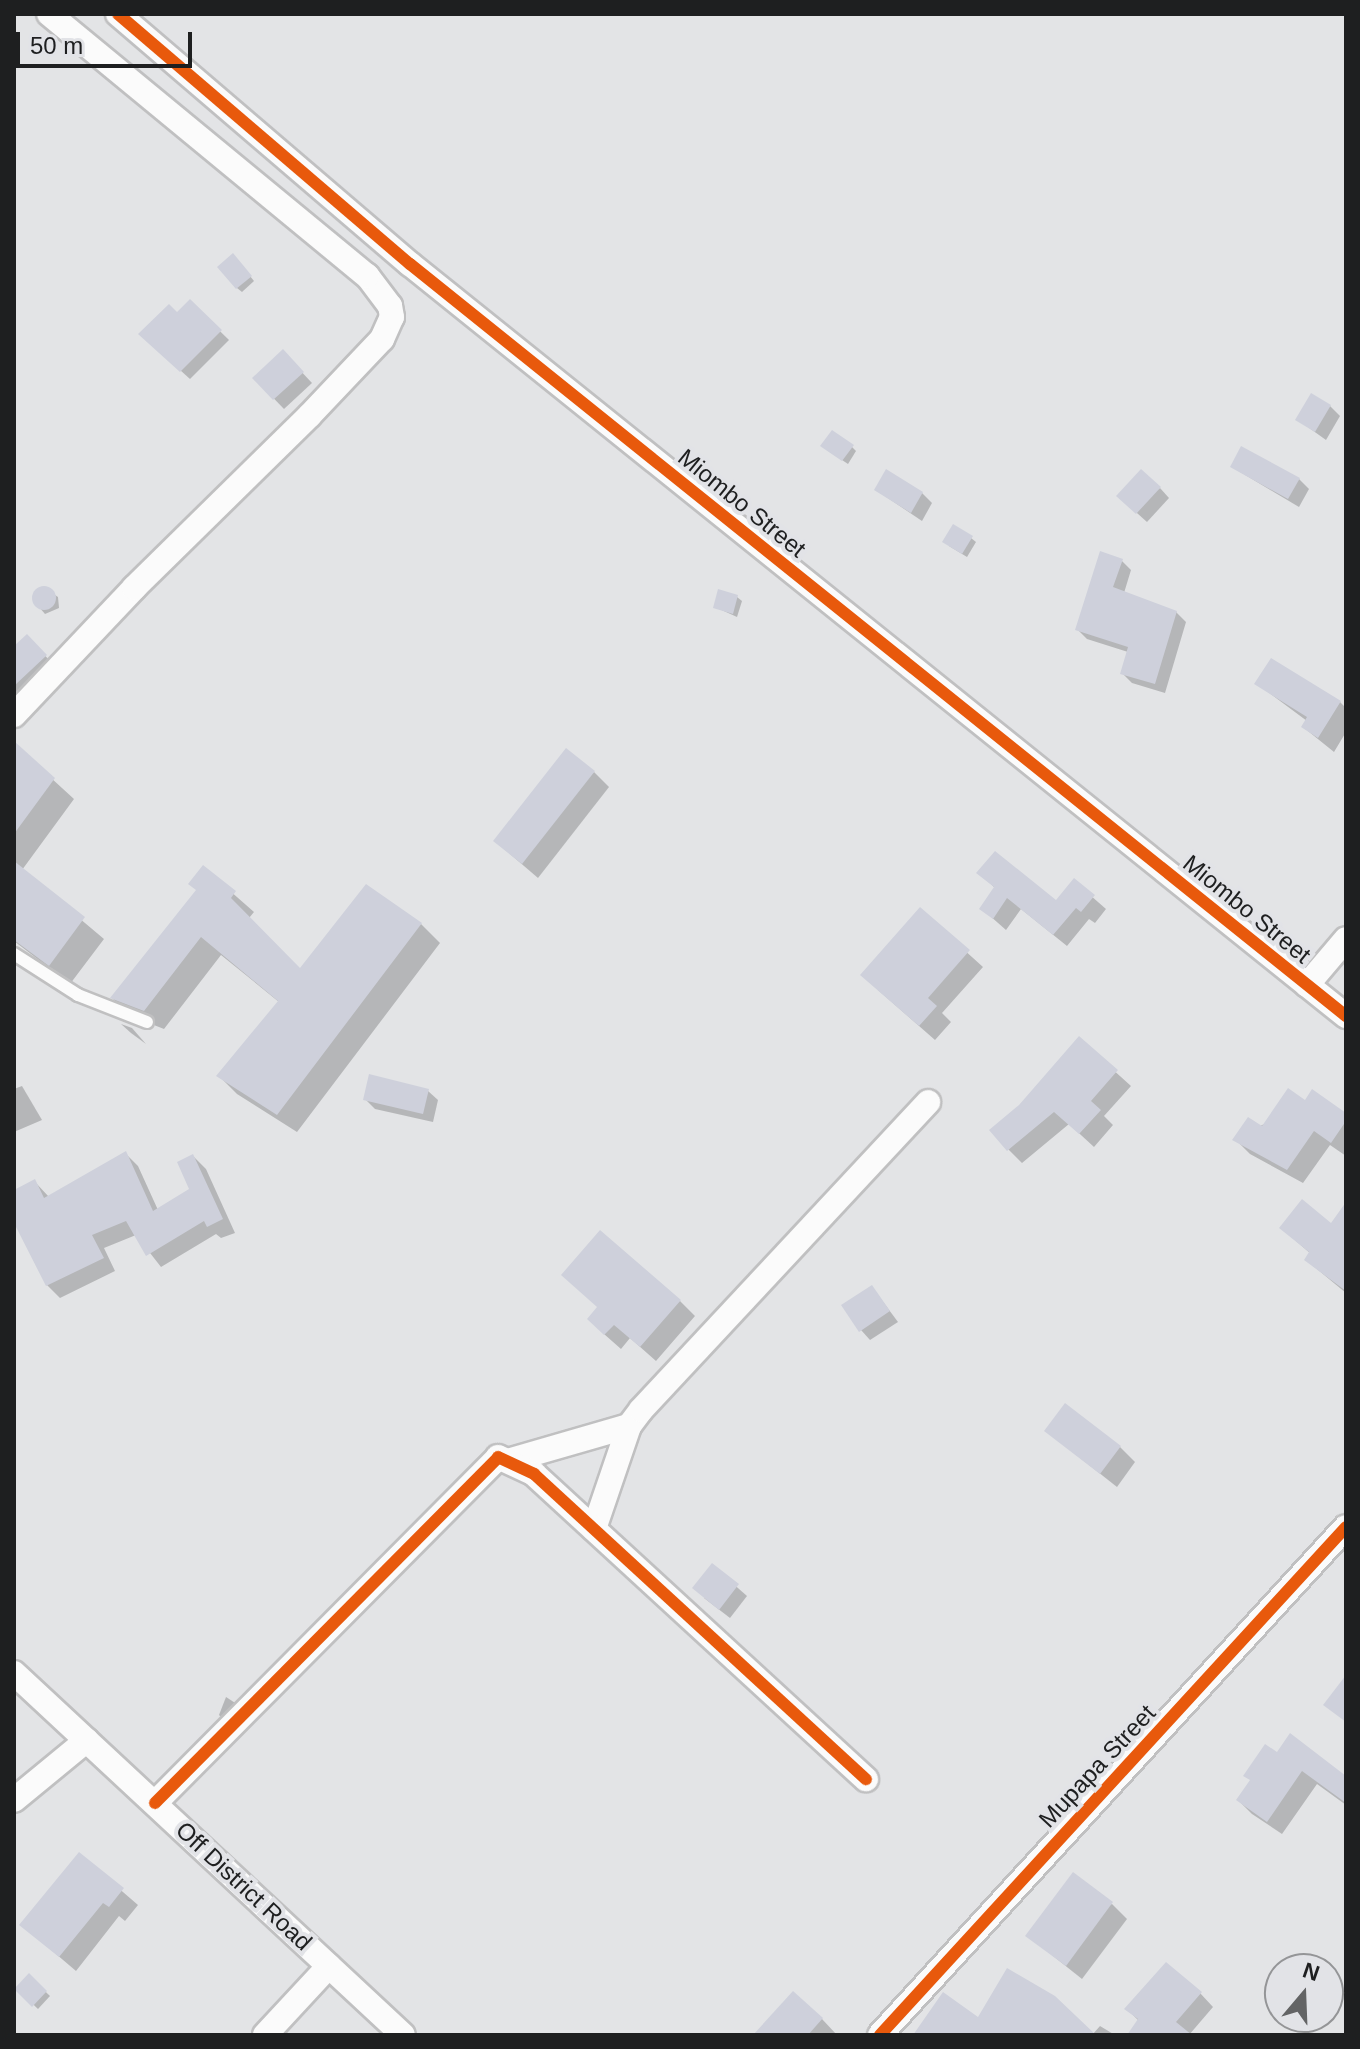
<!DOCTYPE html>
<style>
body{margin:0}
#map{position:relative;width:1360px;height:2049px;overflow:hidden;background:#e3e4e6;font-family:Helvetica,sans-serif}
div>[style]{position:absolute}
.shadow>*{inset:0;background:#0003}
.building>*{inset:0;background:#ced0db}
.round{border-radius:50%}
.roads{filter:drop-shadow(2px 0 #c0c0c1) drop-shadow(-2px 0 #c0c0c1) drop-shadow(0 2px #c0c0c1) drop-shadow(0 -2px #c0c0c1)}
.lane>*{height:12px;margin:-6px;padding:0 6px;transform-origin:6px;border-radius:6px;background:#fbfbfb}
.street>*{height:24px;margin:-12px;padding:0 12px;transform-origin:12px;border-radius:12px;background:#fbfbfb}
.cycleway>*{height:12px;margin:-6px;padding:0 6px;transform-origin:6px;border-radius:6px;background:#e8590c}
span{translate:-50% -50%;white-space:nowrap;text-align:center;line-height:1.15;-webkit-text-stroke:8px #e2e3e7;paint-order:stroke}
.street-label{font-size:24px;color:#1e1f20}
.frame{position:absolute;inset:0;border:16px solid #1e1f20;pointer-events:none}
.north{position:absolute;left:1264px;top:1953px;width:80px;height:80px;box-sizing:border-box;background:#e2e3e7;border:2px solid #949597;border-radius:50%;rotate:19deg;font-size:22px;font-weight:700;line-height:32px;text-align:center;color:#1e1f20}
.north::after{content:'';display:block;margin:auto;width:28px;height:36px;background:#636465;clip-path:polygon(50% 0,100% 100%,50% 72%,0 100%)}
.scale{position:absolute;left:16px;top:32px;width:176px;height:36px;box-sizing:border-box;border:4px solid #1e1f20;border-top:0;padding-left:10px;font-size:24px;line-height:28px;white-space:nowrap;color:#1e1f20;-webkit-text-stroke:6px #e2e3e7;paint-order:stroke}
</style>
<div id="map">
<div class="shadow">
<i style="clip-path:polygon(237px 260px,254px 281px,242px 292px,237px 288px)"></i>
<i style="clip-path:polygon(190px 302px,229px 340px,190px 379px,150px 343px)"></i>
<i style="clip-path:polygon(283px 352px,312px 383px,284px 409px,254px 378px)"></i>
<i style="clip-path:polygon(1330px 406px,1340px 416px,1326px 440px,1298px 420px)"></i>
<i style="clip-path:polygon(852px 447px,856px 451px,848px 464px,827px 450px)"></i>
<i style="clip-path:polygon(1232px 467px,1299px 479px,1309px 489px,1299px 507px)"></i>
<i style="clip-path:polygon(1160px 488px,1169px 498px,1147px 522px,1128px 505px)"></i>
<i style="clip-path:polygon(876px 490px,922px 493px,932px 503px,922px 521px)"></i>
<i style="clip-path:polygon(971px 538px,976px 542px,967px 557px,949px 546px)"></i>
<i style="clip-path:polygon(1121px 560px,1131px 570px,1124px 593px,1176px 612px,1186px 622px,1165px 693px,1132px 683px,1122px 673px,1128px 652px,1087px 639px,1077px 629px)"></i>
<i style="clip-path:polygon(43px 587px,58px 597px,59px 608px,45px 614px,33px 600px)"></i>
<i style="clip-path:polygon(737px 597px,742px 601px,737px 617px,715px 607px)"></i>
<i style="clip-path:polygon(27px 637px,55px 666px,21px 698px,14px 690px,14px 649px)"></i>
<i style="clip-path:polygon(1257px 684px,1340px 702px,1346px 708px,1346px 732px,1334px 752px,1303px 727px,1307px 721px)"></i>
<i style="clip-path:polygon(14px 744px,74px 799px,22px 870px,104px 939px,70px 984px,14px 941px)"></i>
<i style="clip-path:polygon(594px 772px,609px 787px,538px 878px,495px 841px)"></i>
<i style="clip-path:polygon(204px 868px,254px 912px,249px 918px,300px 970px,421px 924px,440px 943px,297px 1132px,237px 1094px,218px 1075px,279px 1002px,221px 955px,164px 1029px,131px 1016px,112px 998px,198px 891px)"></i>
<i style="clip-path:polygon(979px 873px,1056px 903px,1074px 881px,1106px 909px,1095px 923px,1089px 919px,1067px 946px,1021px 909px,1006px 930px,981px 908px,995px 888px)"></i>
<i style="clip-path:polygon(920px 910px,983px 967px,942px 1013px,951px 1022px,935px 1040px,878px 990px)"></i>
<i style="clip-path:polygon(121px 1024px,132px 1028px,146px 1044px,131px 1033px)"></i>
<i style="clip-path:polygon(1079px 1039px,1131px 1086px,1104px 1116px,1113px 1125px,1094px 1147px,1069px 1124px,1022px 1163px,1008px 1149px,1020px 1107px)"></i>
<i style="clip-path:polygon(22px 1086px,42px 1120px,14px 1132px,14px 1089px)"></i>
<i style="clip-path:polygon(428px 1091px,438px 1100px,433px 1122px,375px 1109px,365px 1099px)"></i>
<i style="clip-path:polygon(1305px 1103px,1346px 1115px,1346px 1156px,1330px 1145px,1303px 1183px,1250px 1154px,1235px 1139px)"></i>
<i style="clip-path:polygon(125px 1153px,138px 1166px,158px 1210px,192px 1190px,193px 1156px,206px 1169px,235px 1233px,221px 1238px,216px 1234px,161px 1267px,136px 1235px,104px 1248px,115px 1271px,60px 1298px,47px 1285px,14px 1219px,14px 1192px,35px 1182px,49px 1197px)"></i>
<i style="clip-path:polygon(1346px 1206px,1346px 1293px,1306px 1260px,1311px 1254px,1281px 1228px,1331px 1226px)"></i>
<i style="clip-path:polygon(872px 1287px,898px 1322px,870px 1340px,861px 1330px)"></i>
<i style="clip-path:polygon(680px 1301px,695px 1316px,656px 1361px,630px 1338px,621px 1349px,604px 1334px,599px 1308px)"></i>
<i style="clip-path:polygon(1046px 1431px,1120px 1447px,1135px 1462px,1117px 1487px)"></i>
<i style="clip-path:polygon(713px 1566px,747px 1596px,730px 1618px,704px 1598px)"></i>
<i style="clip-path:polygon(226px 1697px,246px 1710px,229px 1725px,219px 1715px)"></i>
<i style="clip-path:polygon(1277px 1755px,1346px 1778px,1346px 1805px,1317px 1784px,1282px 1834px,1252px 1814px,1238px 1800px)"></i>
<i style="clip-path:polygon(79px 1854px,138px 1905px,125px 1921px,119px 1916px,76px 1971px,22px 1925px)"></i>
<i style="clip-path:polygon(1112px 1904px,1127px 1919px,1082px 1979px,1028px 1936px)"></i>
<i style="clip-path:polygon(29px 1976px,50px 1996px,38px 2009px,17px 1989px)"></i>
<i style="clip-path:polygon(1200px 1993px,1213px 2007px,1189px 2035px,1129px 2035px,1139px 2021px,1127px 2009px)"></i>
<i style="clip-path:polygon(793px 1994px,822px 2019px,837px 2035px,756px 2035px)"></i>
<i style="clip-path:polygon(978px 2020px,1092px 2035px,1100px 2026px,1115px 2035px,922px 2035px)"></i>
</div>
<div class="building">
<i style="clip-path:polygon(233px 253px,252px 276px,236px 289px,217px 267px)"></i>
<i style="clip-path:polygon(190px 299px,222px 330px,180px 372px,138px 334px,169px 304px,177px 312px)"></i>
<i style="clip-path:polygon(283px 349px,304px 372px,273px 400px,252px 378px)"></i>
<i style="clip-path:polygon(1311px 393px,1331px 405px,1315px 432px,1295px 420px)"></i>
<i style="clip-path:polygon(832px 430px,854px 445px,842px 461px,820px 446px)"></i>
<i style="clip-path:polygon(1241px 446px,1300px 478px,1288px 499px,1230px 467px)"></i>
<i style="clip-path:polygon(886px 469px,923px 492px,911px 513px,874px 490px)"></i>
<i style="clip-path:polygon(1141px 469px,1161px 487px,1136px 514px,1116px 496px)"></i>
<i style="clip-path:polygon(953px 524px,973px 536px,962px 554px,942px 542px)"></i>
<i style="clip-path:polygon(1100px 551px,1123px 559px,1113px 587px,1177px 611px,1155px 684px,1120px 674px,1128px 647px,1075px 630px)"></i>
<i class="round" style="left:32px;top:586px;width:24px;height:24px"></i>
<i style="clip-path:polygon(718px 589px,738px 595px,733px 614px,713px 608px)"></i>
<i style="clip-path:polygon(27px 634px,47px 655px,14px 686px,14px 646px)"></i>
<i style="clip-path:polygon(1271px 658px,1341px 701px,1318px 738px,1301px 727px,1307px 717px,1254px 684px)"></i>
<i style="clip-path:polygon(14px 741px,55px 778px,14px 834px)"></i>
<i style="clip-path:polygon(566px 748px,595px 771px,522px 864px,493px 841px)"></i>
<i style="clip-path:polygon(995px 851px,1056px 900px,1074px 878px,1095px 895px,1081px 912px,1076px 908px,1053px 935px,1007px 898px,993px 919px,979px 909px,994px 887px,976px 873px)"></i>
<i style="clip-path:polygon(14px 861px,85px 917px,49px 966px,14px 940px)"></i>
<i style="clip-path:polygon(203px 865px,236px 891px,231px 898px,300px 968px,366px 884px,422px 923px,277px 1115px,216px 1076px,278px 1001px,201px 937px,144px 1011px,110px 998px,196px 890px,188px 884px)"></i>
<i style="clip-path:polygon(920px 907px,970px 950px,928px 998px,937px 1006px,919px 1026px,860px 975px)"></i>
<i style="clip-path:polygon(1079px 1036px,1118px 1070px,1091px 1101px,1101px 1110px,1079px 1134px,1054px 1112px,1007px 1151px,989px 1130px,1019px 1105px)"></i>
<i style="clip-path:polygon(369px 1074px,429px 1089px,423px 1114px,363px 1100px)"></i>
<i style="clip-path:polygon(1288px 1088px,1305px 1100px,1312px 1089px,1346px 1113px,1346px 1121px,1331px 1143px,1314px 1131px,1287px 1170px,1232px 1140px,1248px 1117px,1262px 1126px)"></i>
<i style="clip-path:polygon(126px 1151px,153px 1211px,189px 1189px,177px 1162px,193px 1154px,223px 1219px,207px 1227px,204px 1221px,146px 1256px,126px 1221px,92px 1235px,104px 1258px,46px 1286px,14px 1223px,14px 1190px,35px 1179px,44px 1198px)"></i>
<i style="clip-path:polygon(1302px 1199px,1331px 1223px,1346px 1202px,1346px 1291px,1304px 1260px,1309px 1252px,1279px 1228px)"></i>
<i style="clip-path:polygon(600px 1230px,681px 1300px,640px 1347px,614px 1325px,604px 1335px,587px 1319px,597px 1307px,561px 1275px)"></i>
<i style="clip-path:polygon(872px 1285px,890px 1311px,859px 1332px,841px 1305px)"></i>
<i style="clip-path:polygon(1065px 1403px,1121px 1446px,1100px 1474px,1044px 1431px)"></i>
<i style="clip-path:polygon(712px 1563px,739px 1584px,719px 1610px,692px 1588px)"></i>
<i style="clip-path:polygon(1346px 1675px,1346px 1722px,1323px 1705px)"></i>
<i style="clip-path:polygon(1290px 1733px,1346px 1776px,1346px 1803px,1302px 1771px,1267px 1822px,1236px 1800px,1250px 1780px,1243px 1776px,1265px 1744px,1277px 1752px)"></i>
<i style="clip-path:polygon(79px 1852px,124px 1888px,109px 1907px,103px 1903px,59px 1957px,19px 1925px)"></i>
<i style="clip-path:polygon(1073px 1872px,1113px 1902px,1066px 1966px,1025px 1936px)"></i>
<i style="clip-path:polygon(1166px 1962px,1202px 1992px,1176px 2022px,1192px 2035px,1127px 2035px,1138px 2019px,1124px 2009px)"></i>
<i style="clip-path:polygon(1007px 1968px,1055px 1996px,1096px 2035px,913px 2035px,943px 1992px,978px 2017px)"></i>
<i style="clip-path:polygon(29px 1973px,47px 1991px,32px 2007px,14px 1989px)"></i>
<i style="clip-path:polygon(793px 1991px,823px 2018px,808px 2035px,753px 2035px)"></i>
</div>
<div class="roads">
<div class="lane">
<i style="left:14px;top:954px;width:76px;rotate:32.6deg"></i>
<i style="left:78px;top:995px;width:74px;rotate:21.4deg"></i>
</div>
<div class="street">
<i style="left:118px;top:14px;width:384px;rotate:40.6deg"></i>
<i style="left:410px;top:264px;width:1201px;rotate:38.78deg"></i>
<i style="left:14px;top:715px;width:175px;rotate:-46.6deg"></i>
<i style="left:134px;top:588px;width:245px;rotate:-44.5deg"></i>
<i style="left:309px;top:416px;width:106px;rotate:-46.5deg"></i>
<i style="left:382px;top:339px;width:24px;rotate:-66deg"></i>
<i style="left:392px;top:317px;width:11px;rotate:-100deg"></i>
<i style="left:390px;top:306px;width:38px;rotate:-127deg"></i>
<i style="left:367px;top:276px;width:412px;rotate:-140.5deg"></i>
<i style="left:1307px;top:985px;width:60px;rotate:-49.7deg"></i>
<i style="left:511px;top:1460px;width:123px;rotate:-16.1deg"></i>
<i style="left:594px;top:1529px;width:109px;rotate:-71.2deg"></i>
<i style="left:629px;top:1426px;width:20px;rotate:-53deg"></i>
<i style="left:641px;top:1410px;width:421px;rotate:-47deg"></i>
<i style="left:14px;top:1673px;width:531px;rotate:42.94deg"></i>
<i style="left:14px;top:1800px;width:94px;rotate:-39.4deg"></i>
<i style="left:155px;top:1803px;width:487px;rotate:-45.2deg"></i>
<i style="left:498px;top:1457px;width:40px;rotate:25deg"></i>
<i style="left:534px;top:1474px;width:451px;rotate:42.6deg"></i>
<i style="left:265px;top:2035px;width:94px;rotate:-47.2deg"></i>
<i style="left:880px;top:2035px;width:689px;rotate:-47.47deg"></i>
</div>
</div>
<div class="cycleway">
<i style="left:118px;top:14px;width:384px;rotate:40.6deg"></i>
<i style="left:410px;top:264px;width:1201px;rotate:38.78deg"></i>
<i style="left:155px;top:1803px;width:487px;rotate:-45.2deg"></i>
<i style="left:498px;top:1457px;width:40px;rotate:25deg"></i>
<i style="left:534px;top:1474px;width:451px;rotate:42.6deg"></i>
<i style="left:880px;top:2035px;width:689px;rotate:-47.47deg"></i>
</div>
<div class="street-label">
<span style="left:742px;top:503px;rotate:39deg">Miombo Street</span>
<span style="left:1247px;top:909px;rotate:39deg">Miombo Street</span>
<span style="left:1097px;top:1766px;rotate:-47deg">Mupapa Street</span>
<span style="left:244px;top:1886px;rotate:43deg">Off District Road</span>
</div>
<div class="frame"></div>
<div class="north">N</div>
<div class="scale">50 m</div>
</div>
